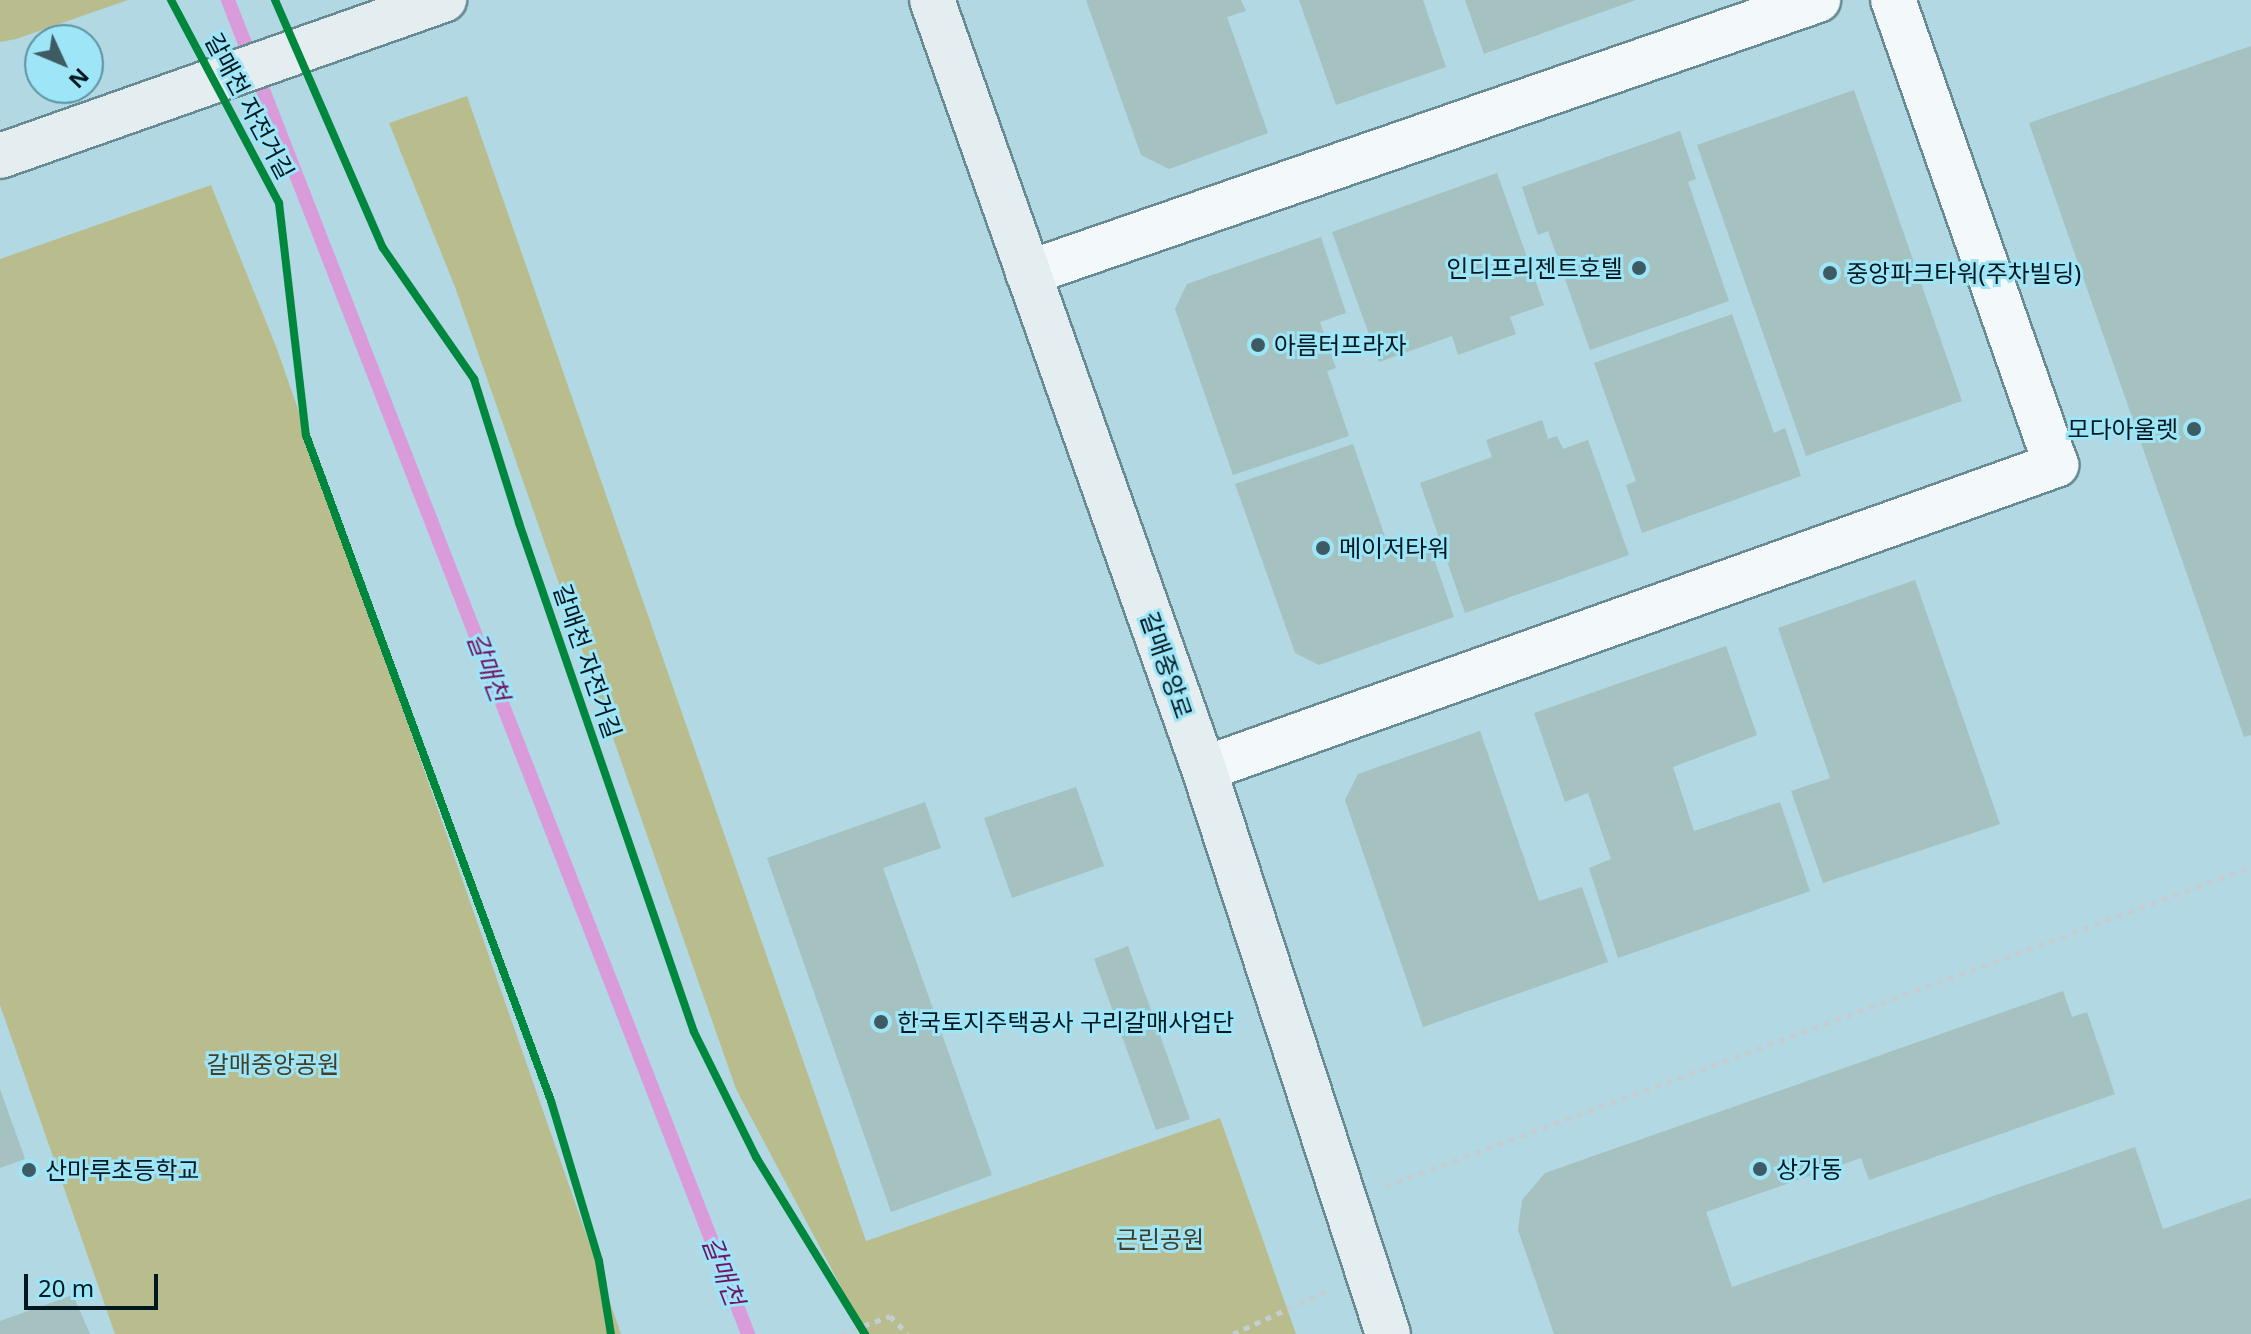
<!DOCTYPE html>
<meta charset="utf-8">
<style>
body{margin:0}
#map{position:relative;width:2251px;height:1334px;overflow:hidden;background:#b1d8e3;font-family:"Noto Sans","Noto Sans KR",sans-serif}
div>[style]{position:absolute}
.green>*{inset:0;background:#b9bd8e}
.stream>*{height:14px;margin:-7px;padding:0 7px;transform-origin:7px;border-radius:7px;background:#da9bda}
.building>*{inset:0;background:#a5c1c0}
.path>*{height:5px;margin-top:-2.5px;transform-origin:0;background:repeating-linear-gradient(90deg,#c2ced2 0 6px,transparent 0 12px)}
.roads{filter:drop-shadow(2px 0 #688a92) drop-shadow(-2px 0 #688a92) drop-shadow(0 2px #688a92) drop-shadow(0 -2px #688a92)}
.street>*{height:44px;margin:-22px;padding:0 22px;transform-origin:22px;border-radius:22px;background:#f3f9fb}
.secondary>*{height:44px;margin:-22px;padding:0 22px;transform-origin:22px;border-radius:22px;background:#e4edf0}
.cycleway>*{height:8px;margin:-4px;padding:0 4px;transform-origin:4px;border-radius:4px;background:#00873e}
.dots>*{width:22px;height:22px;translate:-50% -50%;box-sizing:border-box;border:4px solid #9de5f7;border-radius:50%}
span{translate:-50% -50%;white-space:nowrap;text-align:center;line-height:1.15;-webkit-text-stroke:6px #9de5f7;paint-order:stroke}
.street-label{font-size:24px;color:#00181f}
.poi-label{font-size:24px;color:#00181f}
.right{translate:-100% -50%;text-align:right}
.left{translate:0 -50%;text-align:left}
.park-label{font-size:24px;color:#453e26}
.water-label{font-size:26px;color:#721365;font-style:italic}
.north{position:absolute;left:24px;top:24px;width:80px;height:80px;box-sizing:border-box;background:#9de5f7;border:2px solid #5e93a1;border-radius:50%;rotate:134deg;font-size:22px;font-weight:700;line-height:32px;text-align:center;color:#00181f}
.north::after{content:'';display:block;margin:auto;width:28px;height:36px;background:#3e5b64;clip-path:polygon(50% 0,100% 100%,50% 72%,0 100%)}
.scale{position:absolute;left:24px;top:1274px;width:134px;height:36px;box-sizing:border-box;border:4px solid #00181f;border-top:0;padding-left:10px;font-size:24px;line-height:28px;white-space:nowrap;color:#00181f;-webkit-text-stroke:6px #9de5f7;paint-order:stroke}
</style>
<div id="map">
<div class="green">
<i style="clip-path:polygon(0 0,128px 0,16px 39px,0 42px)"></i>
<i style="clip-path:polygon(467px 96px,866px 1241px,1220px 1118px,1296px 1334px,866px 1334px,736px 1089px,455px 287px,389px 123px)"></i>
<i style="clip-path:polygon(211px 185px,277px 349px,621px 1334px,115px 1334px,0 1005px,0 259px)"></i>
</div>
<div class="stream">
<i style="left:228px;top:0;width:1432px;rotate:68.7deg"></i>
</div>
<div class="building">
<i style="clip-path:polygon(1086px 0,1241px 0,1246px 11px,1227px 17px,1268px 133px,1169px 169px,1141px 155px)"></i>
<i style="clip-path:polygon(1299px 0,1423px 0,1446px 67px,1336px 105px)"></i>
<i style="clip-path:polygon(1465px 0,1636px 0,1484px 54px)"></i>
<i style="clip-path:polygon(2251px 46px,2251px 735px,2244px 737px,2029px 123px)"></i>
<i style="clip-path:polygon(1854px 90px,1962px 401px,1806px 456px,1697px 145px)"></i>
<i style="clip-path:polygon(1680px 131px,1696px 179px,1688px 182px,1729px 301px,1590px 350px,1548px 231px,1538px 235px,1522px 187px)"></i>
<i style="clip-path:polygon(1497px 173px,1544px 305px,1510px 317px,1516px 334px,1458px 355px,1452px 336px,1379px 362px,1332px 232px)"></i>
<i style="clip-path:polygon(1321px 237px,1346px 313px,1320px 322px,1336px 368px,1327px 371px,1349px 436px,1233px 475px,1175px 309px,1187px 284px)"></i>
<i style="clip-path:polygon(1732px 314px,1774px 433px,1785px 428px,1801px 476px,1642px 533px,1626px 485px,1636px 481px,1594px 363px)"></i>
<i style="clip-path:polygon(1542px 420px,1548px 439px,1557px 436px,1563px 449px,1588px 440px,1629px 555px,1465px 613px,1420px 483px,1492px 457px,1486px 440px)"></i>
<i style="clip-path:polygon(1353px 444px,1391px 554px,1428px 541px,1454px 617px,1319px 665px,1295px 653px,1235px 484px)"></i>
<i style="clip-path:polygon(1915px 580px,2000px 824px,1823px 883px,1791px 791px,1830px 778px,1778px 628px)"></i>
<i style="clip-path:polygon(1726px 646px,1757px 735px,1673px 767px,1694px 831px,1780px 802px,1810px 891px,1618px 958px,1589px 868px,1611px 859px,1588px 793px,1565px 802px,1534px 713px)"></i>
<i style="clip-path:polygon(1480px 731px,1539px 901px,1582px 887px,1608px 962px,1423px 1027px,1345px 800px,1358px 774px)"></i>
<i style="clip-path:polygon(1076px 787px,1104px 866px,1012px 898px,984px 818px)"></i>
<i style="clip-path:polygon(925px 802px,941px 848px,883px 868px,992px 1175px,891px 1212px,767px 858px)"></i>
<i style="clip-path:polygon(1128px 946px,1190px 1119px,1156px 1130px,1094px 959px)"></i>
<i style="clip-path:polygon(2063px 991px,2072px 1017px,2087px 1012px,2115px 1094px,1869px 1180px,1861px 1158px,1706px 1212px,1732px 1287px,2135px 1147px,2163px 1229px,2251px 1198px,2251px 1334px,1554px 1334px,1518px 1230px,1522px 1200px,1545px 1173px)"></i>
<i style="clip-path:polygon(0 1089px,25px 1159px,0 1168px)"></i>
<i style="clip-path:polygon(73px 1295px,90px 1334px,0 1334px,0 1321px)"></i>
</div>
<div class="path">
<i style="left:1385px;top:1186px;width:923px;rotate:-20.22deg"></i>
<i style="left:841px;top:1334px;width:52px;rotate:-20.2deg"></i>
<i style="left:890px;top:1316px;width:25px;rotate:45deg"></i>
<i style="left:1233px;top:1334px;width:102px;rotate:-24.8deg"></i>
</div>
<div class="roads">
<div class="street">
<i style="left:1028px;top:273px;width:836px;rotate:-19.06deg"></i>
<i style="left:1204px;top:769px;width:905px;rotate:-19.64deg"></i>
<i style="left:2056px;top:465px;width:493px;rotate:-109.3deg"></i>
</div>
<div class="secondary">
<i style="left:932px;top:0;width:816px;rotate:70.52deg"></i>
<i style="left:1204px;top:769px;width:594px;rotate:71.96deg"></i>
<i style="left:0;top:156px;width:471px;rotate:-19.4deg"></i>
</div>
</div>
<div class="cycleway">
<i style="left:171px;top:0;width:230px;rotate:62deg"></i>
<i style="left:279px;top:203px;width:234px;rotate:83.4deg"></i>
<i style="left:306px;top:435px;width:710px;rotate:69.8deg"></i>
<i style="left:551px;top:1101px;width:167px;rotate:73.3deg"></i>
<i style="left:599px;top:1261px;width:74px;rotate:80.7deg"></i>
<i style="left:275px;top:0;width:270px;rotate:66.5deg"></i>
<i style="left:383px;top:248px;width:160px;rotate:55.2deg"></i>
<i style="left:474px;top:379px;width:151px;rotate:72.6deg"></i>
<i style="left:519px;top:523px;width:538px;rotate:71.03deg"></i>
<i style="left:694px;top:1032px;width:140px;rotate:63.6deg"></i>
<i style="left:756px;top:1157px;width:208px;rotate:58.4deg"></i>
</div>
<div class="dots">
<i style="left:1639px;top:268px;background:#3e5b64"></i>
<i style="left:1830px;top:273px;background:#3e5b64"></i>
<i style="left:1258px;top:345px;background:#3e5b64"></i>
<i style="left:2194px;top:429px;background:#3e5b64"></i>
<i style="left:1323px;top:548px;background:#3e5b64"></i>
<i style="left:881px;top:1022px;background:#3e5b64"></i>
<i style="left:1760px;top:1169px;background:#3e5b64"></i>
<i style="left:29px;top:1170px;background:#3e5b64"></i>
</div>
<div class="street-label">
<span style="left:250px;top:106px;rotate:62deg">갈매천 자전거길</span>
<span style="left:588px;top:661px;rotate:71deg">갈매천 자전거길</span>
<span style="left:1167px;top:665px;rotate:71deg">갈매중앙로</span>
</div>
<div class="poi-label">
<span class="right" style="left:1623px;top:268px">인디프리젠트호텔</span>
<span class="left" style="left:1846px;top:273px">중앙파크타워(주차빌딩)</span>
<span class="left" style="left:1274px;top:345px">아름터프라자</span>
<span class="right" style="left:2178px;top:429px">모다아울렛</span>
<span class="left" style="left:1339px;top:548px">메이저타워</span>
<span class="left" style="left:897px;top:1022px">한국토지주택공사 구리갈매사업단</span>
<span class="left" style="left:1776px;top:1169px">상가동</span>
<span class="left" style="left:45px;top:1170px">산마루초등학교</span>
</div>
<div class="park-label">
<span style="left:273px;top:1064px">갈매중앙공원</span>
<span style="left:1160px;top:1239px">근린공원</span>
</div>
<div class="water-label">
<span style="left:488px;top:667px;rotate:69deg">갈매천</span>
<span style="left:723px;top:1271px;rotate:69deg">갈매천</span>
</div>
<div class="north">N</div>
<div class="scale">20 m</div>
</div>
